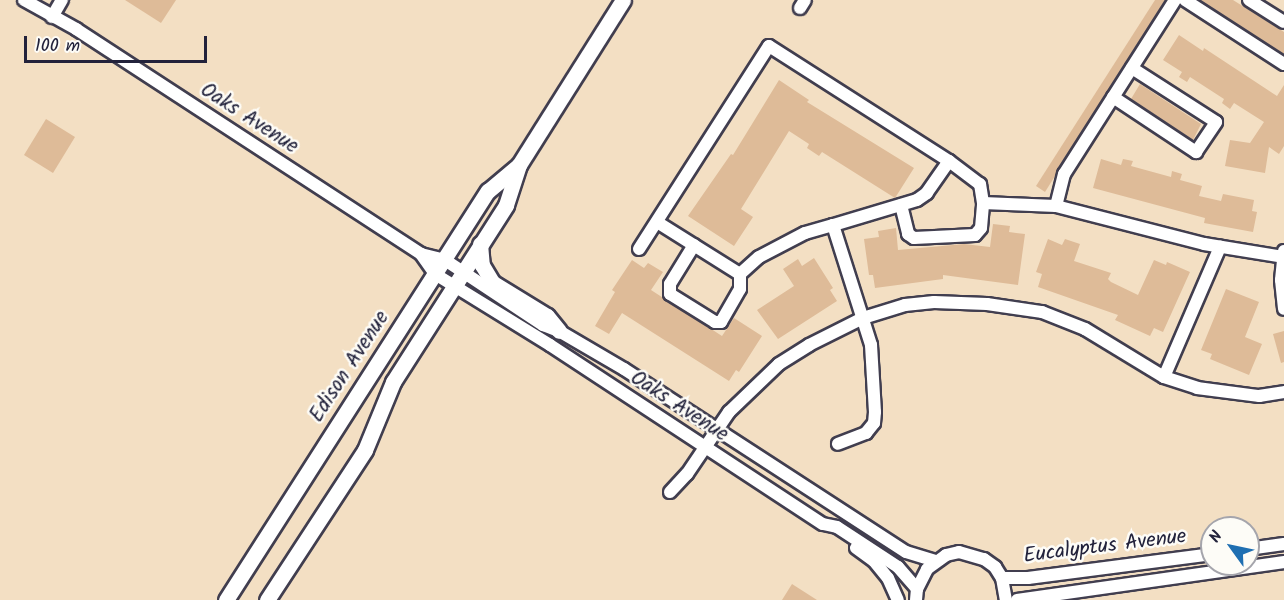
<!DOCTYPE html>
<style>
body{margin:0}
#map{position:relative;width:1284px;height:600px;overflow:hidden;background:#f3dfc3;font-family:Kalam,sans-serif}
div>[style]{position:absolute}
.building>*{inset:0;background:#debb98}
.roads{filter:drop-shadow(2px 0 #413e4f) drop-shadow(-2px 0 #413e4f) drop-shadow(0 2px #413e4f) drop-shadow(0 -2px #413e4f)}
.minor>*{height:12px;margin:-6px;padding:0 6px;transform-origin:6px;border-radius:6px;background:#fff}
.major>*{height:15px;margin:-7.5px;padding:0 7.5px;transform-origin:7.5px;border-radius:7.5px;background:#fff}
span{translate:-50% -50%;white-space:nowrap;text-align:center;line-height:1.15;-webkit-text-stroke:5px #fdfcf7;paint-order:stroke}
.street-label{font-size:21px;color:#22223b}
.north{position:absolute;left:1200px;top:516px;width:60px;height:60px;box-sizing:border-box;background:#fdfcf7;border:2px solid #a5a5ac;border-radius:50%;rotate:303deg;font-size:16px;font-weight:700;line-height:24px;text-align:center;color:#22223b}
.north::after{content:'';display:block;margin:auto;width:21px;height:27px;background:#1f6fb2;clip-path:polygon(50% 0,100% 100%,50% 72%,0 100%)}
.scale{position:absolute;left:24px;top:36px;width:183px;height:27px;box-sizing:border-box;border:3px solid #22223b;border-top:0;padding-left:8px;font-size:18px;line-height:21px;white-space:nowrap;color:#22223b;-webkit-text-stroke:4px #fdfcf7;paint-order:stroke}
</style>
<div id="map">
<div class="building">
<i style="clip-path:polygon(125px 0,176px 0,161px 23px)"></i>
<i style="clip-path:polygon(1155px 0,1165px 0,1045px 192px,1036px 186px)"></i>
<i style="clip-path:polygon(1200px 0,1233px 0,1284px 32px,1284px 54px)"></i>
<i style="clip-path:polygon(1179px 35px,1203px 51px,1204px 48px,1277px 96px,1284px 85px,1284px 146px,1279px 154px,1269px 147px,1265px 173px,1225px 166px,1230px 140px,1250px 143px,1264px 122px,1234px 103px,1230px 109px,1222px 103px,1224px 99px,1190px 77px,1187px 82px,1179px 77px,1182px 72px,1163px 60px)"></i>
<i style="clip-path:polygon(779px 80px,809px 100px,807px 102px,914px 168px,895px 198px,822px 152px,819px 156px,807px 148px,809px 144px,789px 131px,741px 209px,753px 217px,734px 246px,688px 216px,731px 154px,733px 155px)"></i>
<i style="clip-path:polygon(1140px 84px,1201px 124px,1193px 140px,1131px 99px)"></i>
<i style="clip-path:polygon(46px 119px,75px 137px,53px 173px,24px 155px)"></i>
<i style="clip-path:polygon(1101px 159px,1121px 165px,1123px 159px,1133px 161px,1131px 166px,1171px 177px,1172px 171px,1182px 174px,1180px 180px,1202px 186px,1199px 196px,1221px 201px,1223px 194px,1254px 200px,1252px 211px,1257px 212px,1253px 232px,1204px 223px,1205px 218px,1093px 188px)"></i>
<i style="clip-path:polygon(993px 224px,1010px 226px,1009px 232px,1025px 234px,1018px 285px,943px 275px,943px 279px,875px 288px,873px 275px,869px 275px,864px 239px,879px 237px,878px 231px,896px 228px,898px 250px,964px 244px,990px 247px)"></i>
<i style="clip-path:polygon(1048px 239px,1062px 245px,1065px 239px,1080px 244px,1074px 261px,1111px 273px,1108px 279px,1111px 282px,1138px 295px,1154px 260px,1166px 265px,1167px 262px,1190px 272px,1163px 332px,1154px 328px,1150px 336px,1115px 320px,1118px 315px,1038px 287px,1042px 274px,1036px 272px)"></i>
<i style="clip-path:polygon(814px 258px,833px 288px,830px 290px,837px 301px,778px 339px,757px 310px,794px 286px,783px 269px,798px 259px,802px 266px)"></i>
<i style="clip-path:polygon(632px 260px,644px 268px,648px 263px,663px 272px,651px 290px,722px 336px,734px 318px,762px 336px,739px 372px,736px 370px,729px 381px,622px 313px,609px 334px,595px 326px,615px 292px,612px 290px)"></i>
<i style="clip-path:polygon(1226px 289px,1259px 302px,1245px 337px,1262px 344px,1249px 375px,1210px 359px,1212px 354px,1201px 350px)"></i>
<i style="clip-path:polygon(1284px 331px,1284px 362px,1281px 363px,1273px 334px)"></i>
<i style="clip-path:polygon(792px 584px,817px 600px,782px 600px)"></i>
</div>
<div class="roads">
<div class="minor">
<i style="left:24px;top:0;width:60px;rotate:29.1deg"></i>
<i style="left:76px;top:29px;width:412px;rotate:33.1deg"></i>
<i style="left:421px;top:254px;width:25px;rotate:14deg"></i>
<i style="left:445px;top:260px;width:118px;rotate:33.6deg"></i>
<i style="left:543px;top:325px;width:17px;rotate:21deg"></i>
<i style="left:559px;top:331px;width:75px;rotate:30.3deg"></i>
<i style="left:624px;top:369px;width:336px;rotate:33deg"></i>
<i style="left:906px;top:552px;width:30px;rotate:17deg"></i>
<i style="left:1175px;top:0;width:206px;rotate:122.5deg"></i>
<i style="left:1064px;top:174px;width:33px;rotate:104deg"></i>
<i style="left:1056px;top:206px;width:153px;rotate:14.4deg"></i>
<i style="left:1204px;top:244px;width:80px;rotate:9.3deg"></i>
<i style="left:1185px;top:0;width:118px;rotate:32.9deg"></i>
<i style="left:1249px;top:0;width:41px;rotate:32.2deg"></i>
<i style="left:800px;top:8px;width:9px;rotate:-58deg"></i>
<i style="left:52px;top:17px;width:20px;rotate:-60deg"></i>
<i style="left:1113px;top:97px;width:100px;rotate:33.5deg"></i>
<i style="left:1196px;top:152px;width:36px;rotate:-56deg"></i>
<i style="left:1216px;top:122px;width:100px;rotate:-147.3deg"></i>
<i style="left:949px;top:161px;width:39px;rotate:37deg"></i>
<i style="left:980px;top:184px;width:19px;rotate:81deg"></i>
<i style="left:983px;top:203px;width:73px;rotate:2.4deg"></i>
<i style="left:901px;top:205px;width:30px;rotate:76deg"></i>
<i style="left:908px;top:234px;width:7px;rotate:34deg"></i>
<i style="left:914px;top:238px;width:61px;rotate:-2.8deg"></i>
<i style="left:975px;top:235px;width:9px;rotate:-49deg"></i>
<i style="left:981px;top:228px;width:25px;rotate:-85deg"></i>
<i style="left:657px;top:222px;width:98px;rotate:32.1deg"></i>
<i style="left:740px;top:274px;width:25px;rotate:-42deg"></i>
<i style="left:759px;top:257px;width:52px;rotate:-27.6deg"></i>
<i style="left:805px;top:233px;width:29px;rotate:-16deg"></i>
<i style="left:694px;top:245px;width:46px;rotate:121.6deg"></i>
<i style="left:670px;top:284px;width:10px;rotate:90deg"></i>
<i style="left:670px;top:294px;width:53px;rotate:31.9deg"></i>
<i style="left:715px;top:322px;width:6px"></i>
<i style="left:721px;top:322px;width:38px;rotate:-60deg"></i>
<i style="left:740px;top:289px;width:15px;rotate:-90deg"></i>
<i style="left:639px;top:249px;width:241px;rotate:-57.4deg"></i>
<i style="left:769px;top:46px;width:214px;rotate:32.6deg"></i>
<i style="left:949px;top:161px;width:39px;rotate:125deg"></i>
<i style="left:927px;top:193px;width:12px;rotate:145deg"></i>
<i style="left:917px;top:200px;width:88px;rotate:163.4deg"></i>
<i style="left:833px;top:225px;width:126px;rotate:72.4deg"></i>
<i style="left:871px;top:345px;width:67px;rotate:86.6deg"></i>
<i style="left:875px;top:412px;width:11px;rotate:95deg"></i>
<i style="left:874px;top:423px;width:13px;rotate:129deg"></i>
<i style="left:866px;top:433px;width:30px;rotate:159deg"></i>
<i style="left:1284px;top:251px;width:29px;rotate:96deg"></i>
<i style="left:1281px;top:280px;width:29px;rotate:84deg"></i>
<i style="left:421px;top:254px;width:24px;rotate:55deg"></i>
<i style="left:435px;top:274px;width:135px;rotate:31.7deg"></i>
<i style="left:550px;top:345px;width:326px;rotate:33.3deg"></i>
<i style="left:823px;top:524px;width:14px;rotate:12deg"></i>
<i style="left:837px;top:527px;width:73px;rotate:33.3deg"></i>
<i style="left:898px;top:567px;width:29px;rotate:49deg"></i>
<i style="left:1164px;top:377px;width:142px;rotate:-66.7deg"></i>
<i style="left:670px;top:492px;width:25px;rotate:-47deg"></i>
<i style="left:687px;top:474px;width:75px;rotate:-55.9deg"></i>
<i style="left:729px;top:412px;width:69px;rotate:-43.8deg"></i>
<i style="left:779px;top:364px;width:36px;rotate:-32deg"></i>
<i style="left:809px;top:345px;width:60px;rotate:-26.6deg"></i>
<i style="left:863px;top:318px;width:44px;rotate:-17.2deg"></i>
<i style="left:905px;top:305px;width:29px;rotate:-6deg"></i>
<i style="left:934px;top:302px;width:53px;rotate:2.2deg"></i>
<i style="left:987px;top:304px;width:56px;rotate:8.3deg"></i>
<i style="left:1042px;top:312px;width:46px;rotate:21.6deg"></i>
<i style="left:1085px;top:329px;width:92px;rotate:31.3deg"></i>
<i style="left:1164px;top:377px;width:35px;rotate:18deg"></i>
<i style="left:1197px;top:388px;width:63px;rotate:7.4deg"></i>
<i style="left:1259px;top:396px;width:25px;rotate:-9deg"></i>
<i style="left:856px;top:548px;width:22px;rotate:36deg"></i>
<i style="left:874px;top:561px;width:22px;rotate:51deg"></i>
<i style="left:888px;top:578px;width:24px;rotate:66deg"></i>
<i style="left:1248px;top:549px;width:36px;rotate:-8deg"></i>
<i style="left:1002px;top:578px;width:26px"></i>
<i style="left:1028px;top:578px;width:186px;rotate:-7.4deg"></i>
<i style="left:916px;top:600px;width:11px;rotate:-85deg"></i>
<i style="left:917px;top:589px;width:22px;rotate:-63deg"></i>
<i style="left:927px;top:569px;width:24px;rotate:-36deg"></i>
<i style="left:946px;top:555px;width:13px;rotate:-13deg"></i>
<i style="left:959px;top:552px;width:26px;rotate:16deg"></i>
<i style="left:984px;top:559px;width:14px;rotate:36deg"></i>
<i style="left:995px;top:567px;width:13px;rotate:58deg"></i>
<i style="left:1002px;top:578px;width:22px;rotate:80deg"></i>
<i style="left:1017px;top:600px;width:270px;rotate:-8.1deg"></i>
</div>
<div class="major">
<i style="left:480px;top:244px;width:21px;rotate:85deg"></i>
<i style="left:482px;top:265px;width:21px;rotate:59deg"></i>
<i style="left:493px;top:283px;width:63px;rotate:31.4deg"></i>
<i style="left:547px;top:316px;width:19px;rotate:51deg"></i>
<i style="left:226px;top:600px;width:486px;rotate:-57.4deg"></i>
<i style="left:488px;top:191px;width:40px;rotate:-40deg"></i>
<i style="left:267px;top:600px;width:179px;rotate:-56.8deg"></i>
<i style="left:365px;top:450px;width:74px;rotate:-67.6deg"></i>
<i style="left:393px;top:382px;width:210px;rotate:-57.4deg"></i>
<i style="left:506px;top:205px;width:42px;rotate:-72deg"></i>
<i style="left:519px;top:165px;width:195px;rotate:-57.8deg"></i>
</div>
</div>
<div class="street-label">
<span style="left:249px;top:119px;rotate:33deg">Oaks Avenue</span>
<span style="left:350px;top:367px;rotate:-57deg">Edison Avenue</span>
<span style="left:679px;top:407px;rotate:33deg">Oaks Avenue</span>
<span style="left:1105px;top:547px;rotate:-7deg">Eucalyptus Avenue</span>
</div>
<div class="north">N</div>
<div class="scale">100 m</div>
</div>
